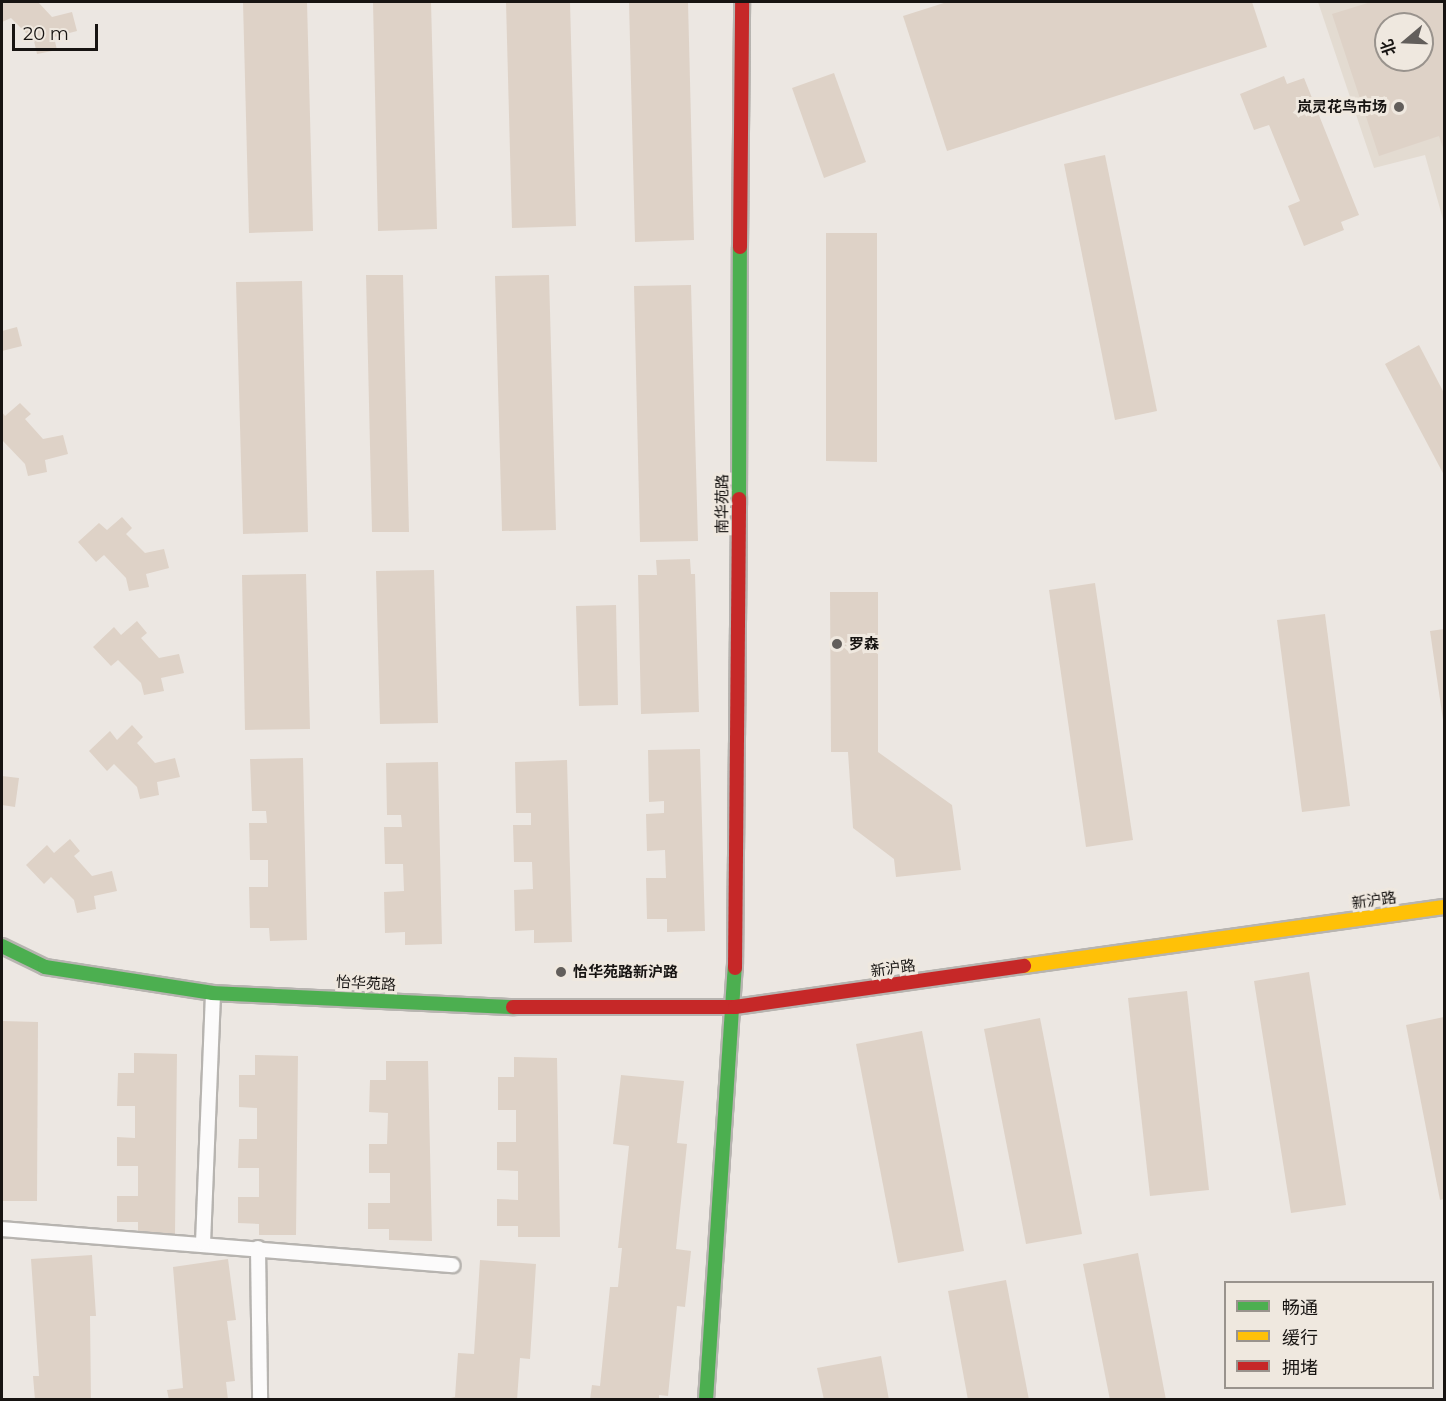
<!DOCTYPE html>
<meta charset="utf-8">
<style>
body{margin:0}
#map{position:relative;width:1446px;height:1401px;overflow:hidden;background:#ece7e2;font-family:Montserrat,"Noto Sans SC",sans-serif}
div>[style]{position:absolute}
.built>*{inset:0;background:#e3dbd1}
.building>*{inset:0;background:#ded2c7}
.roads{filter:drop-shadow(2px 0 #b7b4b0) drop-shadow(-2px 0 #b7b4b0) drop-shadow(0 2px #b7b4b0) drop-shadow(0 -2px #b7b4b0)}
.lane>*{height:14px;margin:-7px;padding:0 7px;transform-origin:7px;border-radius:7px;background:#fcfbfb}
.fast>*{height:14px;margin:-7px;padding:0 7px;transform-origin:7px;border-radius:7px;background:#4caf50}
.slow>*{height:14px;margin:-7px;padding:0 7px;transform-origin:7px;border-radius:7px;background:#ffc107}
.jam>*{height:14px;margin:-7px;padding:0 7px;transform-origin:7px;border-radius:7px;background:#c62828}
.dots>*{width:16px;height:16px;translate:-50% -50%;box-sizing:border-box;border:3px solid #efe8df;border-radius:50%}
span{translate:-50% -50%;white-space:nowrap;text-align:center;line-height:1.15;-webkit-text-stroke:6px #efe8df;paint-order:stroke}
.poi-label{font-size:15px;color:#171412;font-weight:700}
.right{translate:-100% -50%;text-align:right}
.left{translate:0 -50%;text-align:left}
.street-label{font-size:15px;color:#171412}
.frame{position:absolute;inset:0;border:3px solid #171412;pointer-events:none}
.legend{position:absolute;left:1224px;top:1281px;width:210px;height:108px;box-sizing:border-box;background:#efe8df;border:2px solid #99938d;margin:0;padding:8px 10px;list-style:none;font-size:18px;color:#171412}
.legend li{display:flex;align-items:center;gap:12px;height:30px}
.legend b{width:30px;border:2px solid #99938d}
.north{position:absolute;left:1374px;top:12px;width:60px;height:60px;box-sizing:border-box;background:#efe8df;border:2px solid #99938d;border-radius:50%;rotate:251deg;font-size:16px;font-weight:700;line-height:24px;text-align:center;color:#171412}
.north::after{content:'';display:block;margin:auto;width:21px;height:27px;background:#625e5b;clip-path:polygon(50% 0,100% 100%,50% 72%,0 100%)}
.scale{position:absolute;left:12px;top:24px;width:86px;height:27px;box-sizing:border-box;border:3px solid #171412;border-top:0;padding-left:8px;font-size:18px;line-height:21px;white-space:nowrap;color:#171412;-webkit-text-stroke:4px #efe8df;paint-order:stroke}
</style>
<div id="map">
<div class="built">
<i style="clip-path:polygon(evenodd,1318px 2px,1444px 2px,1444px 223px,1425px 155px,1374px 168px,1318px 2px,1386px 24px,1422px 24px,1422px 60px,1386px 60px,1386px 24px)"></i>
</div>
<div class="building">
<i style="clip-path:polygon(2px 2px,38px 2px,52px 17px,72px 12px,77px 31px,54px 37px,57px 50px,37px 54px,34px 41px,11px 18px,2px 22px)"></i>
<i style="clip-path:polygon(243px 2px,307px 2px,313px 231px,249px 233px)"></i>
<i style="clip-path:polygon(373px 2px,431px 2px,437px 229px,378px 231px)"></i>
<i style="clip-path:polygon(506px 2px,570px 2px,576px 226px,512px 228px)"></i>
<i style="clip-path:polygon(629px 2px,688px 2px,694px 240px,635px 242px)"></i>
<i style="clip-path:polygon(947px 2px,1252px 2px,1267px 47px,947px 151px,903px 16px)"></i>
<i style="clip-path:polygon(evenodd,1371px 2px,1444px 2px,1444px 151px,1439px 136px,1379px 156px,1332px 14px,1371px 2px,1386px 24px,1422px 24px,1422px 60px,1386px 60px,1386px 24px)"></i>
<i style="clip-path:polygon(834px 73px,866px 162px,824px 178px,792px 88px)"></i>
<i style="clip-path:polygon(1284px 76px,1287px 84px,1304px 78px,1359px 215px,1341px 222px,1344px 230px,1304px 246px,1288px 206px,1300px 201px,1269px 125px,1254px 130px,1240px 94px)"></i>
<i style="clip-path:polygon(1105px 155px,1157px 411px,1115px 420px,1064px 164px)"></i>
<i style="clip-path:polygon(826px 233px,877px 233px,877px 462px,826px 461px)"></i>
<i style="clip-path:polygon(366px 275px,403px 275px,409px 532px,372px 532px)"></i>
<i style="clip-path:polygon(549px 275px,556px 530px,502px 531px,495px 276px)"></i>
<i style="clip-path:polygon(302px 281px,308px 532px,243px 534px,236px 282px)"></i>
<i style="clip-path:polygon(691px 285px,698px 541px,640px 542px,634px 286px)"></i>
<i style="clip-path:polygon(17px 327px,22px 346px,2px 351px,2px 331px)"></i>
<i style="clip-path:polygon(1419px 345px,1444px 393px,1444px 475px,1385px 364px)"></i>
<i style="clip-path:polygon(20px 403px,31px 414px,25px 419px,43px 439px,63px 435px,68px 454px,45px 460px,47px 472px,28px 476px,25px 464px,2px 440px,2px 412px,5px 416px)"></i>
<i style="clip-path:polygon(122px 517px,132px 528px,126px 534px,145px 553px,164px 549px,169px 568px,146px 574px,149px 587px,129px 591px,126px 578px,104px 555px,96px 562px,78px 542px,99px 523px,107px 530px)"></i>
<i style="clip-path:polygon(690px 559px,691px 574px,695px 574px,699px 712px,641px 714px,638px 575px,657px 575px,656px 560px)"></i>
<i style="clip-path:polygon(434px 570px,438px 723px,380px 724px,376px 571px)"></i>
<i style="clip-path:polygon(306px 574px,310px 729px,245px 730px,242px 575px)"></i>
<i style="clip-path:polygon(1095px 583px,1133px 840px,1086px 847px,1049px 590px)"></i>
<i style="clip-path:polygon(830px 592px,878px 592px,878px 752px,952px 805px,961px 870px,896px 877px,894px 859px,853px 828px,848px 752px,831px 752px)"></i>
<i style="clip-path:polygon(616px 605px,618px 705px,579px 706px,576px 606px)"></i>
<i style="clip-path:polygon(1325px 614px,1350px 806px,1302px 812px,1277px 620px)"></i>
<i style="clip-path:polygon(137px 621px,147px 633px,141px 638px,159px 658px,179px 654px,184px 673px,161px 678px,164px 691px,144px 695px,141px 683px,118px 660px,111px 666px,93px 647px,114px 627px,121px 635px)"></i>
<i style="clip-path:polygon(1444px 629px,1444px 720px,1443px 720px,1430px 631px)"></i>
<i style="clip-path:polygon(132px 725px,143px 737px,137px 743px,155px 763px,175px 758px,180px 777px,157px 782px,159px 795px,140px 799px,137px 787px,114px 764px,107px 771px,89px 751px,110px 731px,117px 740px)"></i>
<i style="clip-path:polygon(700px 749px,705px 931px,667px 932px,667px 919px,647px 919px,646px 878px,666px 878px,665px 850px,647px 851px,646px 814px,664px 813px,664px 801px,649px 802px,648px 750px)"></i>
<i style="clip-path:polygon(303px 758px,307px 940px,270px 941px,269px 928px,250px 928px,249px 887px,268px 887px,268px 860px,250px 860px,249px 823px,267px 823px,266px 811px,252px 811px,250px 759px)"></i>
<i style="clip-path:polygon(567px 760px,572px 942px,534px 943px,534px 930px,515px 931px,514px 890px,533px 889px,532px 862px,514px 862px,513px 825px,531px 825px,531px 813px,516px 813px,515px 762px)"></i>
<i style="clip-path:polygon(438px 762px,442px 944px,405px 945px,405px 932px,385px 933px,384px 892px,404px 891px,403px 864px,385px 864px,384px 827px,402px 827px,401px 815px,387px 815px,386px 763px)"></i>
<i style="clip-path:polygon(2px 776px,19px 778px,15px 807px,2px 805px)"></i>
<i style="clip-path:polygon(70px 839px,80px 851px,74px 856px,92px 876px,112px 871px,117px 891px,94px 896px,96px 909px,77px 913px,74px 900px,51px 877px,44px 884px,26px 865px,47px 845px,54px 853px)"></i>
<i style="clip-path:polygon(1309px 972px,1346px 1205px,1291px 1213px,1254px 981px)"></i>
<i style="clip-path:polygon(1187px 991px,1209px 1190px,1150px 1196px,1128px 998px)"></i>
<i style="clip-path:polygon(1444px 1017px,1444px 1199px,1440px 1200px,1406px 1025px)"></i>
<i style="clip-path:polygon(1040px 1018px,1082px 1234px,1026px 1244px,984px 1029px)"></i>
<i style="clip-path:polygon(2px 1021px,38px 1022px,37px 1201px,2px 1201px)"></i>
<i style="clip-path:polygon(922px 1031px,964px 1251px,898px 1263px,856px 1044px)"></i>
<i style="clip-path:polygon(134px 1053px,177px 1054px,175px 1234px,138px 1233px,138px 1222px,117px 1222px,117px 1196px,138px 1196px,138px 1166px,117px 1166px,117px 1137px,135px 1138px,135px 1106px,117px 1106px,118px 1073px,134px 1073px)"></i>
<i style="clip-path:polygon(255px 1055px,298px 1056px,296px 1235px,259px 1235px,259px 1224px,238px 1223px,238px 1197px,259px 1197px,259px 1168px,238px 1168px,239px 1139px,257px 1139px,257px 1108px,239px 1107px,239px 1075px,255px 1075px)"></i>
<i style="clip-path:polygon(514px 1057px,557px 1058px,560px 1237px,518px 1237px,518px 1226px,497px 1226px,497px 1199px,518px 1200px,518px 1171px,497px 1170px,497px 1142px,516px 1142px,516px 1110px,498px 1110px,498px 1077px,514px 1077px)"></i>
<i style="clip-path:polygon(386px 1061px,428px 1061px,432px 1241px,389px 1240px,389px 1229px,368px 1229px,368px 1203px,390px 1203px,390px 1173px,369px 1173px,369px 1144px,387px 1144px,388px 1113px,369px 1112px,370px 1080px,386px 1080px)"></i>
<i style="clip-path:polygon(621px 1075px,684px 1081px,677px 1143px,687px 1144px,676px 1249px,691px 1251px,685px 1307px,677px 1306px,668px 1396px,659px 1395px,659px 1400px,590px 1400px,592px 1385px,600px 1386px,610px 1287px,618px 1287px,622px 1248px,618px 1248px,629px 1146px,613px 1144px)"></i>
<i style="clip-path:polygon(1138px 1253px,1166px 1400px,1110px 1400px,1083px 1264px)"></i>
<i style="clip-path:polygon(92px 1255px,96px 1316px,90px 1316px,91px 1400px,35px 1400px,33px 1376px,39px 1376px,31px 1259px)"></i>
<i style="clip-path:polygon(228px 1259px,236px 1320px,227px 1321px,235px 1381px,226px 1382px,228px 1400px,169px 1400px,167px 1390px,183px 1388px,173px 1267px)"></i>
<i style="clip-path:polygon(480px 1260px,536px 1264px,530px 1359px,520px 1358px,517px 1400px,442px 1400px,455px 1397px,458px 1353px,474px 1354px)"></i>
<i style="clip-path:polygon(1006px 1280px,1029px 1400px,968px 1400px,948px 1291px)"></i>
<i style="clip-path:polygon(881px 1356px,889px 1400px,824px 1400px,817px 1368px)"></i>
</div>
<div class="roads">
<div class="lane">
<i style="left:2px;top:1229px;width:452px;rotate:4.6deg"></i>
<i style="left:203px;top:1243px;width:250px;rotate:-87.7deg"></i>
<i style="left:258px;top:1248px;width:152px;rotate:89.2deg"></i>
</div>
<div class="fast">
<i style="left:739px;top:499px;width:252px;rotate:-89.8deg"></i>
<i style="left:2px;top:946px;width:48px;rotate:26deg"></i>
<i style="left:45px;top:967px;width:170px;rotate:8.8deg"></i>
<i style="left:213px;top:993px;width:300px;rotate:2.7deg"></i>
<i style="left:706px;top:1400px;width:433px;rotate:-86.2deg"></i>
</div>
<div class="slow">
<i style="left:1024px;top:966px;width:424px;rotate:-8deg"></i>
</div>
<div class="jam">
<i style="left:740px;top:247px;width:245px;rotate:-89.5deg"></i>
<i style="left:735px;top:968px;width:469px;rotate:-89.5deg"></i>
<i style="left:513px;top:1007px;width:222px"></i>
<i style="left:735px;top:1007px;width:292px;rotate:-8.1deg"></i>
</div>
</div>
<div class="dots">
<i style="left:1399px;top:107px;background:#625e5b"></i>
<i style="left:837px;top:644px;background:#625e5b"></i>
<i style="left:561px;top:972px;background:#625e5b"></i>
</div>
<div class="poi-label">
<span class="right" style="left:1387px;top:107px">岚灵花鸟市场</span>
<span class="left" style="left:849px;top:644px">罗森</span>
<span class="left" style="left:573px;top:972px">怡华苑路新沪路</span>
</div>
<div class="street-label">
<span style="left:722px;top:504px;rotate:-90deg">南华苑路</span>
<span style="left:1374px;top:900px;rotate:-8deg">新沪路</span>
<span style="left:893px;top:968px;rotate:-8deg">新沪路</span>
<span style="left:366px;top:983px;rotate:3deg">怡华苑路</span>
</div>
<div class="frame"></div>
<ul class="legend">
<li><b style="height:8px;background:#4caf50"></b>畅通</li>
<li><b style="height:8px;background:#ffc107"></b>缓行</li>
<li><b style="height:8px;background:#c62828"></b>拥堵</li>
</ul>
<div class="north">北</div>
<div class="scale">20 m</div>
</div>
